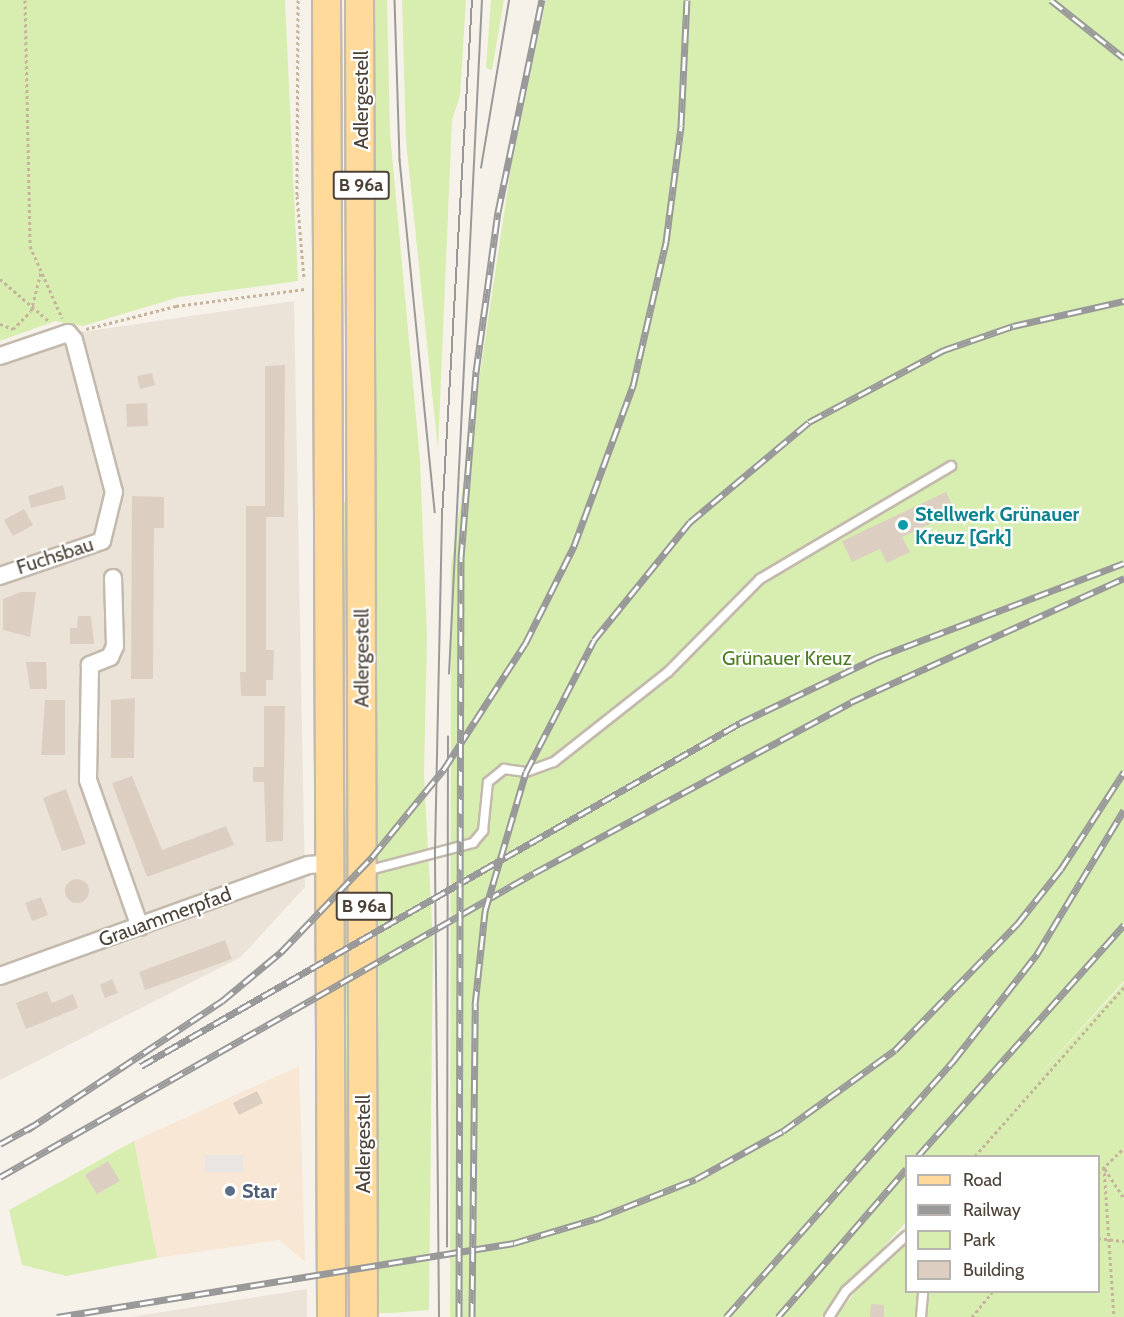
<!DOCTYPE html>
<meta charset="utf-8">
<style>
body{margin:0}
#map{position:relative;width:1124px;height:1317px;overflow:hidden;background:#f6f2ea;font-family:Cabin,sans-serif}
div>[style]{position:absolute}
.residential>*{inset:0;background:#ebe3d8}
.commercial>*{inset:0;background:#f9e7d5}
.green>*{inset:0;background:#d7eeb0}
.parking>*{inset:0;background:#e8e5e2}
.building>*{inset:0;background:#dccfc2}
.round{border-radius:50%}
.path>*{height:3px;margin-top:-1.5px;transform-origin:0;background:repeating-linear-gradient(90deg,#c6b39c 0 3px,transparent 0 6px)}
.roads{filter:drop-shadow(2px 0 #c3b9ac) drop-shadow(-2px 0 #c3b9ac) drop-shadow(0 2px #c3b9ac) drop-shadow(0 -2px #c3b9ac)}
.lane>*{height:8px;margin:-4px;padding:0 4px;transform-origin:4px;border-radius:4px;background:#fff}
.street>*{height:16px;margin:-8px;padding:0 8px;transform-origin:8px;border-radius:8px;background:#fff}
.primary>*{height:27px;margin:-13.5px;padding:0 13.5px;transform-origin:13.5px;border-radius:13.5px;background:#ffda9b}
.tram>*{height:1.5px;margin:-0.75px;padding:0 0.75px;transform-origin:0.75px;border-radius:0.75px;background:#999}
.rail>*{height:7px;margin-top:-3.5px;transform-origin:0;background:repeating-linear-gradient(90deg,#fff 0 14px,#999 0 28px);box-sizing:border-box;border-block:2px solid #999}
.dots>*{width:16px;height:16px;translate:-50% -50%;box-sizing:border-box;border:3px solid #fff;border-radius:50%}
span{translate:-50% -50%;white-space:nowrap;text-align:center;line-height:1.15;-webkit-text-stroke:4.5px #fff;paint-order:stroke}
.shield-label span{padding:2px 4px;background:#fff;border:2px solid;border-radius:4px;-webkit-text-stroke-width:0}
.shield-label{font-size:18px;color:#4c4237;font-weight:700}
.street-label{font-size:20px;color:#4c4237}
.culture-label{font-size:20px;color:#0d838f;font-weight:700}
.left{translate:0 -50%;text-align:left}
.park-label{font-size:20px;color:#4e7e23}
.service-label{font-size:20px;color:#4e5e75;font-weight:700}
.legend{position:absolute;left:905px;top:1155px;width:195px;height:138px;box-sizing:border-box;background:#fff;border:2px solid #b7b3af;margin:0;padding:8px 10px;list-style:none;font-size:18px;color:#4c4237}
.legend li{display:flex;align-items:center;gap:12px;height:30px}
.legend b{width:30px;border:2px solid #b7b3af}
</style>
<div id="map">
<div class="residential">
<i style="clip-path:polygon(294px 301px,305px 887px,241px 957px,0 1080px,0 364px,82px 332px)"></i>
<i style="clip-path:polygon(307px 1289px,307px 1317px,131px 1317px)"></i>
</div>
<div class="commercial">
<i style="clip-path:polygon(299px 1066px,305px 1262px,279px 1240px,157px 1258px,134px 1141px)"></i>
</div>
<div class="green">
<i style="clip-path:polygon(0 0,285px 0,298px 281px,179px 297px,83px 326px,55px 321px,0 341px)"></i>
<i style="clip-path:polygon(371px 0,387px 0,390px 133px,420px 460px,427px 636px,424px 775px,433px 941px,429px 1310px,392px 1313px,375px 1313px)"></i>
<i style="clip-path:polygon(402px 0,466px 0,460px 96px,452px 120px,438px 450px,406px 141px)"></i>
<i style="clip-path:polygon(491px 0,504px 0,492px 70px,486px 68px)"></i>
<i style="clip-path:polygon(546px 0,1124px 0,1124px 981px,1029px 1086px,1124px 983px,1124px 1317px,836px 1317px,906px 1226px,906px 1292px,1098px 1292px,1098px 1156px,906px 1156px,906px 1222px,821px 1317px,450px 1317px,451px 567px,511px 167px)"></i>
<i style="clip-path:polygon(341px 498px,347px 505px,352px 1317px,342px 1317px)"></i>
<i style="clip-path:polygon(134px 1141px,157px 1258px,66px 1276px,22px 1265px,9px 1210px)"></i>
</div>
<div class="parking">
<i style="clip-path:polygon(205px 1155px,243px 1155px,243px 1172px,205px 1172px)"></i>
</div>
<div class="building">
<i style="clip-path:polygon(285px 365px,284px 517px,266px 517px,266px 650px,274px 650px,273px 680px,266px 680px,266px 696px,241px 696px,240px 672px,246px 672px,246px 506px,265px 506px,265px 366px)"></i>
<i style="clip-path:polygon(152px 373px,155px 385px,140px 389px,137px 376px)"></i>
<i style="clip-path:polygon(147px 403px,148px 426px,127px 427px,126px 404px)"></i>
<i style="clip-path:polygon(63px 485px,66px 499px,31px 508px,28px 496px)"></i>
<i style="clip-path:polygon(946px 492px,955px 512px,902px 537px,910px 552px,887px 563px,880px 549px,852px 562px,842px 541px)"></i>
<i style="clip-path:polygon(132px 496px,164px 497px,164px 528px,154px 528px,153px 679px,131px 679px)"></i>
<i style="clip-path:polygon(24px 509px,33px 525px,13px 536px,4px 520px)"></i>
<i style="clip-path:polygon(21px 592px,36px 592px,30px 637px,3px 630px,3px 599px)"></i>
<i style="clip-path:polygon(78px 616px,91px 616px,94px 644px,70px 644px,70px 628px,77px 628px)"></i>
<i style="clip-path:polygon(26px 662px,46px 662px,47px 689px,30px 689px)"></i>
<i style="clip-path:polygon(135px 698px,134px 758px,111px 758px,111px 700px)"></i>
<i style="clip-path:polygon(45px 700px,65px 700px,65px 755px,41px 755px)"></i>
<i style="clip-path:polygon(264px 706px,285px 706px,283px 841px,266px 842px,264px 782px,253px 782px,253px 767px,264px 767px)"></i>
<i style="clip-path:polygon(132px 776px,162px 850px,226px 826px,234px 845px,147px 877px,112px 783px)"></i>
<i style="clip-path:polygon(66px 789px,86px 844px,62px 851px,43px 798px)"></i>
<i class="round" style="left:65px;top:879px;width:24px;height:24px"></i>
<i style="clip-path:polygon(41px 897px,48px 915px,32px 921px,25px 903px)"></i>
<i style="clip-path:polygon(225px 940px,232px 959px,145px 990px,139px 972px)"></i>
<i style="clip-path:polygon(112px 979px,118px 993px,105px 998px,100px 985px)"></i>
<i style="clip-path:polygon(47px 991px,52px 1003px,73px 994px,78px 1008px,26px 1029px,16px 1003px)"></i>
<i style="clip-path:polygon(257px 1091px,263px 1103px,239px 1115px,233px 1103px)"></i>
<i style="clip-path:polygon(108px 1161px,120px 1181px,97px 1194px,85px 1175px)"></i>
<i style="clip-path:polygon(871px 1304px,884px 1305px,884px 1317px,870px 1317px)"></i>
</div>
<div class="path">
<i style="left:25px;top:0;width:246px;rotate:88.8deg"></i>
<i style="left:30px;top:246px;width:79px;rotate:66deg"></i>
<i style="left:298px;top:0;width:196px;rotate:90.3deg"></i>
<i style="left:297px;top:196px;width:84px;rotate:85.2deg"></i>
<i style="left:0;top:279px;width:66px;rotate:40.7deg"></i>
<i style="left:0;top:324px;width:14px;rotate:21deg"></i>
<i style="left:13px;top:329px;width:25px;rotate:-45deg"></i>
<i style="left:31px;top:311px;width:40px;rotate:-75.6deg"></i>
<i style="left:86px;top:329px;width:93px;rotate:-14.3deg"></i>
<i style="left:176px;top:306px;width:130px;rotate:-7.5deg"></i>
<i style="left:975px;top:1156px;width:225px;rotate:-48.6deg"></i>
<i style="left:1104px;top:1167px;width:150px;rotate:86.2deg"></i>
<i style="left:1105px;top:1169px;width:35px;rotate:57deg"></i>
<i style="left:1098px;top:1173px;width:36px;rotate:-44deg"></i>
<i style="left:1098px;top:1238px;width:26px;rotate:7deg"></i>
<i style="left:972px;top:1317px;width:32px;rotate:-51deg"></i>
</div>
<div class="roads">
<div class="lane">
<i style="left:366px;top:871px;width:111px;rotate:-14.7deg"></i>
<i style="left:473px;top:843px;width:16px;rotate:-50deg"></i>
<i style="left:483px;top:831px;width:49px;rotate:-84.2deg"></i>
<i style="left:488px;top:782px;width:21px;rotate:-39deg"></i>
<i style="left:504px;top:769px;width:22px;rotate:8deg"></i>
<i style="left:526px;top:772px;width:30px;rotate:-20deg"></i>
<i style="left:554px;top:762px;width:145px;rotate:-38.3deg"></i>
<i style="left:668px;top:672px;width:131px;rotate:-45.3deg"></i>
<i style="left:760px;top:579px;width:222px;rotate:-30.6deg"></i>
<i style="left:829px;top:1317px;width:31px;rotate:-57deg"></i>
<i style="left:846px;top:1291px;width:81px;rotate:-42.5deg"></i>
<i style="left:921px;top:1317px;width:25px;rotate:-85deg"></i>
</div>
<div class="street">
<i style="left:0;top:356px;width:72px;rotate:-18.7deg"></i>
<i style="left:68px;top:333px;width:9px;rotate:49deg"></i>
<i style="left:74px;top:340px;width:157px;rotate:75.3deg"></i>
<i style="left:114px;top:492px;width:50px;rotate:103.8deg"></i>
<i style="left:102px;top:541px;width:108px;rotate:161.1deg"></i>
<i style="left:113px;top:578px;width:68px;rotate:88.3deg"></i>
<i style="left:115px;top:646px;width:12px;rotate:114deg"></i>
<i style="left:110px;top:657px;width:22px;rotate:158deg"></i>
<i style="left:90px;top:665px;width:115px;rotate:91deg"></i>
<i style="left:88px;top:780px;width:156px;rotate:70.5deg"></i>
<i style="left:0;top:976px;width:328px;rotate:-19.8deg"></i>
<i style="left:309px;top:865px;width:21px;rotate:-5deg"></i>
</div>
<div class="primary">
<i style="left:326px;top:0;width:1317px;rotate:89.78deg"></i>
<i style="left:359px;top:0;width:1317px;rotate:89.83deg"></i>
</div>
</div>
<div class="tram">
<i style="left:395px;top:0;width:160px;rotate:88.2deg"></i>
<i style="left:400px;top:160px;width:354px;rotate:84.3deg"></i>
<i style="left:481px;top:168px;width:170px;rotate:-80.5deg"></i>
<i style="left:449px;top:674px;width:675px;rotate:-87.2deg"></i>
<i style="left:447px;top:1247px;width:510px;rotate:-89.89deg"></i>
<i style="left:439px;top:1317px;width:466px;rotate:-90.5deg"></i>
<i style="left:435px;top:851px;width:334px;rotate:-88.8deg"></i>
<i style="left:442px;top:517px;width:518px;rotate:-86.68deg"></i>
</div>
<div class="rail">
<i style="left:1051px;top:0;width:93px;rotate:38.5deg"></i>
<i style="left:141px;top:1066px;width:690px;rotate:-29.8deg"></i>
<i style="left:740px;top:723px;width:153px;rotate:-25.6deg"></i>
<i style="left:878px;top:657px;width:263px;rotate:-20.9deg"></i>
<i style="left:27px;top:1130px;width:234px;rotate:-33.5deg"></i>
<i style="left:222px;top:1001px;width:77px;rotate:-39.7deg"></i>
<i style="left:281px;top:952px;width:132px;rotate:-46.2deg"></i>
<i style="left:372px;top:857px;width:114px;rotate:-50.7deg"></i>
<i style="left:444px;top:769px;width:149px;rotate:-57.1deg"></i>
<i style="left:525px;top:644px;width:110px;rotate:-63.4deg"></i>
<i style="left:574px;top:546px;width:171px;rotate:-69.8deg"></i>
<i style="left:633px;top:386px;width:148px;rotate:-77.1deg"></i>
<i style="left:666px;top:242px;width:117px;rotate:-82.6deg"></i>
<i style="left:681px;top:126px;width:126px;rotate:-87.3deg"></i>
<i style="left:0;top:1144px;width:38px;rotate:-29deg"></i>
<i style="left:918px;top:1156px;width:310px;rotate:-48.3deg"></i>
<i style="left:0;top:1177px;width:614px;rotate:-29.65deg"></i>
<i style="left:534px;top:873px;width:360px;rotate:-28.3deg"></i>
<i style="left:851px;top:702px;width:300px;rotate:-24.4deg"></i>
<i style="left:57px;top:1317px;width:463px;rotate:-9.2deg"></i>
<i style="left:514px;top:1243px;width:88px;rotate:-16.6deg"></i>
<i style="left:598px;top:1218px;width:105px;rotate:-21.7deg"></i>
<i style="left:696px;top:1179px;width:99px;rotate:-28.9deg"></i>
<i style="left:783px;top:1131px;width:138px;rotate:-35.9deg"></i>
<i style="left:895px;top:1050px;width:177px;rotate:-45.9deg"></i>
<i style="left:1018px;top:923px;width:69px;rotate:-51.5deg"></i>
<i style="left:1061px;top:869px;width:116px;rotate:-57deg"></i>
<i style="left:459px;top:1317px;width:759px;rotate:-89.85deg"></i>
<i style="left:461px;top:558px;width:187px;rotate:-85.4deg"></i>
<i style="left:476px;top:372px;width:162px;rotate:-82.2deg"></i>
<i style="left:498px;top:212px;width:217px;rotate:-78.3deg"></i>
<i style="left:472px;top:1317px;width:312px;rotate:-89.4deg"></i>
<i style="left:475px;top:1005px;width:95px;rotate:-83.9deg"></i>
<i style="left:485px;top:911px;width:145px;rotate:-73.6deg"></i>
<i style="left:526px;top:772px;width:148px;rotate:-62.7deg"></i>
<i style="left:594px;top:640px;width:152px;rotate:-50.9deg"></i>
<i style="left:690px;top:522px;width:155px;rotate:-40deg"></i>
<i style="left:809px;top:422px;width:153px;rotate:-28.1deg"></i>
<i style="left:944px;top:350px;width:73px;rotate:-19.2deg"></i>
<i style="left:1013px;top:326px;width:114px;rotate:-12.7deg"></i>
<i style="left:726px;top:1317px;width:344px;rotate:-48.4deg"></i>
<i style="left:954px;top:1060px;width:135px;rotate:-51.9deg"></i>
<i style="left:1037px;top:954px;width:168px;rotate:-58.9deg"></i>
<i style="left:778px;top:1317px;width:196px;rotate:-49.1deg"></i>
</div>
<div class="dots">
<i style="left:903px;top:525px;background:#0f9aa8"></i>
<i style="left:230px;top:1191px;background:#5c6f8a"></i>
</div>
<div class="shield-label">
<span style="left:361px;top:185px">B 96a</span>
<span style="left:364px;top:906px">B 96a</span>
</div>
<div class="street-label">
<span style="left:361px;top:100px;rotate:-90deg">Adlergestell</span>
<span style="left:55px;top:556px;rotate:-18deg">Fuchsbau</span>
<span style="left:362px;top:658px;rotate:-90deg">Adlergestell</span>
<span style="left:165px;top:917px;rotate:-20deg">Grauammerpfad</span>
<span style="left:363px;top:1144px;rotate:-90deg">Adlergestell</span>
</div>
<div class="culture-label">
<span class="left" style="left:915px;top:526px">Stellwerk Grünauer<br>Kreuz [Grk]</span>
</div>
<div class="park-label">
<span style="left:787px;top:658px">Grünauer Kreuz</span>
</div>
<div class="service-label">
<span class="left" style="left:242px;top:1191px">Star</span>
</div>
<ul class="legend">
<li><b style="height:8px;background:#ffda9b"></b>Road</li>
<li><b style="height:8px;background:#999"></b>Railway</li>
<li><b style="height:16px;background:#d7eeb0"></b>Park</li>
<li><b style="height:16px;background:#dccfc2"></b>Building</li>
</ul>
</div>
